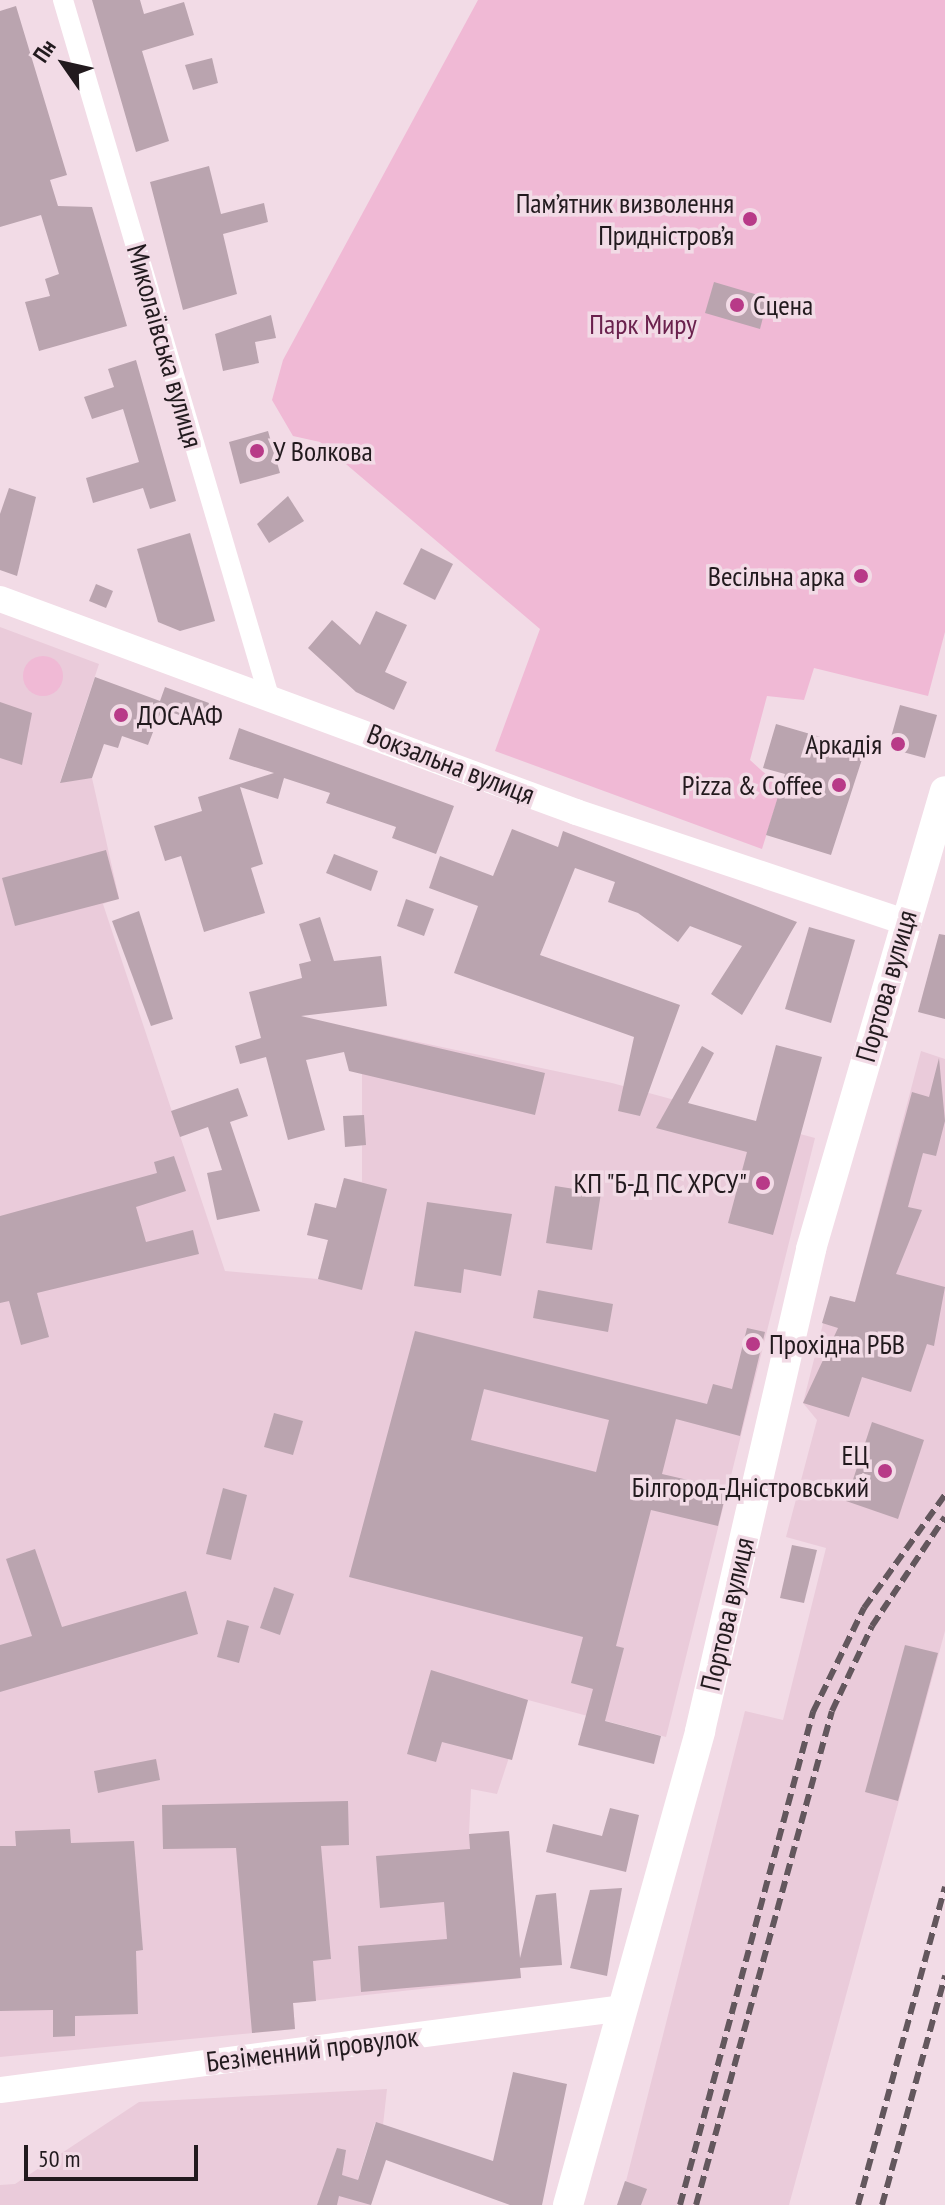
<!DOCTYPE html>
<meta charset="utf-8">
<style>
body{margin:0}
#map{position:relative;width:945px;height:2205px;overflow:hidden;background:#f2dbe6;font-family:"PT Sans Narrow",sans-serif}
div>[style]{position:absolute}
.built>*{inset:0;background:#eacbda}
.green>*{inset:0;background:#f0b9d5}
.round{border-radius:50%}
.building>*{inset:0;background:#baa4af}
.minor>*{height:20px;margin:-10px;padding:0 10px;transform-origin:10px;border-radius:10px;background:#fff}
.tertiary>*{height:26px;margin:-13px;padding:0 13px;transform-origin:13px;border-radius:13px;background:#fff}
.secondary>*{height:30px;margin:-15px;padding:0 15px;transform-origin:15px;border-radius:15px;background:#fff}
.rail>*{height:6px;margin-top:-3px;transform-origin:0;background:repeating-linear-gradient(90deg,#63575d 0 12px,transparent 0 18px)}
.dots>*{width:22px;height:22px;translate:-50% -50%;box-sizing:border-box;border:4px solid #f2dbe6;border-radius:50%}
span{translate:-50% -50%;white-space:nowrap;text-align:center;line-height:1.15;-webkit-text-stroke:7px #f2dbe6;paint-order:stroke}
.poi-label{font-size:28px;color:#221a1e}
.right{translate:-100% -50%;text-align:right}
.left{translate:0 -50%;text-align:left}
.park-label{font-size:28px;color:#6a214d}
.street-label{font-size:28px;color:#221a1e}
.north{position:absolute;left:24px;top:24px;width:80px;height:80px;-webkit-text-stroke:6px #f2dbe6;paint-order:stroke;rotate:304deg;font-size:22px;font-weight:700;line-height:32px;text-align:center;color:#221a1e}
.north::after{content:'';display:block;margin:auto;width:28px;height:36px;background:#221a1e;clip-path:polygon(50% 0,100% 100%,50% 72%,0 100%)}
.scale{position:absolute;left:24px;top:2145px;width:174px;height:36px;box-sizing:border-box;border:4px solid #221a1e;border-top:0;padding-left:10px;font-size:24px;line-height:28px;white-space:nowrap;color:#221a1e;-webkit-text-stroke:6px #f2dbe6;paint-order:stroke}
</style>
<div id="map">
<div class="built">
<i style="clip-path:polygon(0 627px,99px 664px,60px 782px,92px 778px,119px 898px,103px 904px,225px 1271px,318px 1279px,328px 1240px,307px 1235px,315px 1203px,336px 1208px,344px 1178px,362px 1182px,362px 1030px,612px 1083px,815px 1138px,666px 1737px,528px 1700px,497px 1794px,471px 1789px,469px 1834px,509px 1831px,521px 1978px,293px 2003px,295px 2029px,0 2057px)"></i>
<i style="clip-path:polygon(921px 1051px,945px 1059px,945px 1631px,789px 2205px,620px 2205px,745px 1711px,783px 1720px,826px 1548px,786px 1537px,817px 1420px,803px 1403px,830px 1296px,855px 1302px)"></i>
<i style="clip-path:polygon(387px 2089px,383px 2125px,375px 2123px,358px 2179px,377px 2186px,371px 2205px,0 2205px,0 2185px,15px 2184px,139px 2102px)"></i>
</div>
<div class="green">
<i style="clip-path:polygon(478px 0,945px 0,945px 632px,928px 696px,814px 668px,804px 700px,767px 696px,750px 760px,781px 788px,762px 849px,495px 751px,540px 629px,320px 442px,293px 436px,272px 400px,283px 360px)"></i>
<i class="round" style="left:23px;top:656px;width:40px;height:40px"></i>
</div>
<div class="building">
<i style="clip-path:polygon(92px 0,140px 0,144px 14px,184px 2px,194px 35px,142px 51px,169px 141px,136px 152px)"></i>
<i style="clip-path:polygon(16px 6px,67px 175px,50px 180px,58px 206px,92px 207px,127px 326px,39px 351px,25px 302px,50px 296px,45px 279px,59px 274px,41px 215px,0 227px,0 11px)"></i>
<i style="clip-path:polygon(212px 58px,218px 83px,193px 90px,185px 65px)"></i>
<i style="clip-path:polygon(209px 166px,221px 214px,264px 203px,268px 222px,223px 234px,237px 294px,183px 310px,150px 182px)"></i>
<i style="clip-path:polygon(714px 282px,768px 298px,760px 329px,705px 313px)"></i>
<i style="clip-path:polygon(271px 315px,276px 338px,255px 342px,259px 363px,223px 371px,215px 334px)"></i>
<i style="clip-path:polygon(136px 360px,176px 501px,150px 509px,143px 488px,93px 503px,86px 478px,139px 462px,123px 409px,92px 419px,84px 397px,114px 387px,108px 369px)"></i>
<i style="clip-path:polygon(268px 431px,280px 473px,240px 484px,229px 442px)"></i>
<i style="clip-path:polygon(9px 488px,36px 497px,17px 576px,0 570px,0 514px)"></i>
<i style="clip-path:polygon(288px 496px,304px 521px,269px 543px,257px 524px)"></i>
<i style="clip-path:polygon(190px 533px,215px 621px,180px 631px,158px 622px,137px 549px)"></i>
<i style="clip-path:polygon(421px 548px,453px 564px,435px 600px,403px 584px)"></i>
<i style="clip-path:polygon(96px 584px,113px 591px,106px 608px,89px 601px)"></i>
<i style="clip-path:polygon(376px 611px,407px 625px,385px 672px,407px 682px,394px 710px,356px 692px,308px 648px,332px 620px,360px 645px)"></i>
<i style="clip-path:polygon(95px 677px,160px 701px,165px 687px,209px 703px,202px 723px,162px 709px,148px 745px,122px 736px,118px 748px,104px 744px,92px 778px,60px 783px)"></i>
<i style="clip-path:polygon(0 702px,32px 713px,22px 765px,0 758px)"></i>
<i style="clip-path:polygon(900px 705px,937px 715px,925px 758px,888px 748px)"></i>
<i style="clip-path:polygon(776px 724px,865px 750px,831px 855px,766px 835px,785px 774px,763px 768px)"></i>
<i style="clip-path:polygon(239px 728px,454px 806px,436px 854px,392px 838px,396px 827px,326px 803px,330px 793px,284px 778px,278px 799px,240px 787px,263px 864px,251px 868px,265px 913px,204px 932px,181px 856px,165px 861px,154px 826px,202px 811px,198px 797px,274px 773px,229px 759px)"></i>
<i style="clip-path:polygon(512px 829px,558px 847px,563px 831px,797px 922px,742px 1015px,711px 994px,742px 946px,690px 926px,678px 942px,638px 913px,608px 902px,615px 882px,575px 868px,540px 955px,680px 1005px,640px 1116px,618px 1111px,634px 1037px,454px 973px,478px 906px,429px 888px,440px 856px,493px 876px)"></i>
<i style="clip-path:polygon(106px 850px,119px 899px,15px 926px,2px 878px)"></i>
<i style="clip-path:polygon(334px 854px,378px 871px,371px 891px,326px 873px)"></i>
<i style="clip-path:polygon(406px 899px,434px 909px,424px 936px,397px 926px)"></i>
<i style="clip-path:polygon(139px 911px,173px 1019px,151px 1026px,112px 921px)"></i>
<i style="clip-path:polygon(320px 917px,334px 961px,381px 956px,387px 1006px,301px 1016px,545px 1073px,535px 1115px,349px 1071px,344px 1052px,306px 1060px,325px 1130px,288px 1140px,266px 1057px,240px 1064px,235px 1046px,261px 1038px,249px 992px,302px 978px,299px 964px,311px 961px,299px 924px)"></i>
<i style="clip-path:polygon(809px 927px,855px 940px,831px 1023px,785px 1009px)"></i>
<i style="clip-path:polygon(939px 934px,945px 935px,945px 1019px,918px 1012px)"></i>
<i style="clip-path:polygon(776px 1045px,822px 1057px,773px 1235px,728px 1223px,747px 1152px,656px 1128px,702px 1046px,714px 1053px,688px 1103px,756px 1121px)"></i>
<i style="clip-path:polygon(939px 1058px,945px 1121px,936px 1156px,923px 1153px,908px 1207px,922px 1210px,896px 1274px,945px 1287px,934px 1346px,927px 1344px,911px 1392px,862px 1377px,849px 1417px,803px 1403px,838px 1328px,822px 1323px,830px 1296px,855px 1302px,912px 1092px,929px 1097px)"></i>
<i style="clip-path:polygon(238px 1088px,248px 1116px,230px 1122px,260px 1211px,217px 1220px,207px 1173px,222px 1170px,208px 1127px,180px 1137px,171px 1111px)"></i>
<i style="clip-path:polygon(364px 1115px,366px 1145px,345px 1147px,343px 1116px)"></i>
<i style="clip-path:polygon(174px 1156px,186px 1191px,136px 1207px,146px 1242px,193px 1230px,199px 1254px,37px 1293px,49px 1337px,21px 1345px,9px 1301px,0 1303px,0 1216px,157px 1173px,154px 1162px)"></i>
<i style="clip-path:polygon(344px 1178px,387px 1189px,362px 1290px,318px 1279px,328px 1240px,307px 1235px,315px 1203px,336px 1208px)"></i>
<i style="clip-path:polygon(555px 1186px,601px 1193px,592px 1250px,546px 1243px)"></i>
<i style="clip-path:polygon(427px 1202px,512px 1214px,501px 1276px,464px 1269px,461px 1293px,414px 1286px)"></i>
<i style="clip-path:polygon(538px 1290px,613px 1304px,608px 1332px,533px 1318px)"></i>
<i style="clip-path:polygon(evenodd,747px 1328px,765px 1332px,740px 1436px,676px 1419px,662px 1474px,727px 1489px,718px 1526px,651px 1510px,616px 1646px,624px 1648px,605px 1721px,661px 1736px,654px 1764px,578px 1745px,593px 1689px,571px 1683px,583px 1637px,349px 1577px,415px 1331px,707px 1404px,713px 1384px,732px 1389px,747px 1328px,484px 1389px,609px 1420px,596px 1472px,471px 1440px,484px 1389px)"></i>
<i style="clip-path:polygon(274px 1413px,303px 1421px,293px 1455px,264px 1447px)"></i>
<i style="clip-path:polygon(872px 1422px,924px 1440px,898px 1519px,846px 1501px)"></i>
<i style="clip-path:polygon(223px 1488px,247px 1495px,231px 1560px,206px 1554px)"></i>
<i style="clip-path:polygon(792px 1545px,817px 1550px,804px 1603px,780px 1598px)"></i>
<i style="clip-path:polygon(35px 1549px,62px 1627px,186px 1591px,198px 1634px,0 1692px,0 1645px,32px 1636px,6px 1559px)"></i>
<i style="clip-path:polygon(274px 1587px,294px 1594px,280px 1635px,260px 1628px)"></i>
<i style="clip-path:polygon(227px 1620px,249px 1626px,239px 1663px,217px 1657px)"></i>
<i style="clip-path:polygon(905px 1645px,938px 1653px,898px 1801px,865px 1792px)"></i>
<i style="clip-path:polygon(431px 1670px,528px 1700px,512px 1760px,442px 1742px,436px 1762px,407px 1754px)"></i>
<i style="clip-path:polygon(156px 1759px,160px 1780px,98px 1793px,94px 1771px)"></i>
<i style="clip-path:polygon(348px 1801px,349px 1845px,321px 1846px,331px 1959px,313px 1961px,316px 2001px,293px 2003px,295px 2029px,252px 2033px,236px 1848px,163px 1849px,162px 1805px)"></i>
<i style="clip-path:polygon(610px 1808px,639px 1815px,626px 1872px,546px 1852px,553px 1824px,602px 1836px)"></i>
<i style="clip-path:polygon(70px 1829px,71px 1843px,134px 1841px,143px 1950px,136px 1951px,138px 2014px,75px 2016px,75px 2036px,53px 2037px,53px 2010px,0 2011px,0 1846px,16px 1846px,15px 1831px)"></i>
<i style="clip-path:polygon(509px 1831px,520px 1958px,536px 1895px,556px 1893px,562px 1965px,520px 1968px,521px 1978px,361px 1992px,358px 1946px,447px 1939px,444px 1902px,380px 1908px,376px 1856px,470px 1849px,469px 1834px)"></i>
<i style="clip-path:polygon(622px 1888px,607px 1976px,570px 1968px,590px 1890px)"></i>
<i style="clip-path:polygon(513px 2072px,567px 2084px,542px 2205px,510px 2205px,386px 2160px,371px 2205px,339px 2196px,337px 2205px,317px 2205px,337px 2148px,346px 2150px,342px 2175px,358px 2180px,376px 2122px,493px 2161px)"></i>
<i style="clip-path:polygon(625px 2181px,647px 2189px,641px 2205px,617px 2205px)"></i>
</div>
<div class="minor">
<i style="left:63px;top:0;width:723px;rotate:73.52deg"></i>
</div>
<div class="tertiary">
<i style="left:0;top:599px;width:614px;rotate:20.29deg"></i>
<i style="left:576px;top:812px;width:346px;rotate:18.5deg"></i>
<i style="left:0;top:2090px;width:629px;rotate:-7.49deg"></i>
</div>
<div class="secondary">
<i style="left:568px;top:2205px;width:492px;rotate:-74.4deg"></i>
<i style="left:700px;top:1731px;width:495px;rotate:-77deg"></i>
<i style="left:811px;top:1249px;width:477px;rotate:-73.7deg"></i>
</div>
<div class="rail">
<i style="left:680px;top:2205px;width:511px;rotate:-74.9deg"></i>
<i style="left:813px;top:1712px;width:116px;rotate:-63.9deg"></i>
<i style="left:864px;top:1608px;width:139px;rotate:-54.4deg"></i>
<i style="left:696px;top:2205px;width:512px;rotate:-74.61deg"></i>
<i style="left:832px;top:1711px;width:94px;rotate:-64.8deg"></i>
<i style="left:872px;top:1626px;width:131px;rotate:-56.2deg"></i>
<i style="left:858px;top:2205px;width:330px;rotate:-74.7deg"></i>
<i style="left:882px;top:2205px;width:238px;rotate:-74.6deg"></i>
</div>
<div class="dots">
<i style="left:750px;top:219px;background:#b83a88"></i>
<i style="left:737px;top:305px;background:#b83a88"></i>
<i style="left:257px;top:451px;background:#b83a88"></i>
<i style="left:861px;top:576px;background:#b83a88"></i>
<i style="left:121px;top:715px;background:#b83a88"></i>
<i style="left:898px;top:744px;background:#b83a88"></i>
<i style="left:839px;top:785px;background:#b83a88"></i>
<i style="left:763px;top:1183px;background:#b83a88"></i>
<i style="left:753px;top:1344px;background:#b83a88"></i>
<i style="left:885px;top:1471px;background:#b83a88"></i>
</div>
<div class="poi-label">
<span class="right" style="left:734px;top:219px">Пам’ятник визволення<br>Придністров’я</span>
<span class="left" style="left:753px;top:305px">Сцена</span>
<span class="left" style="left:273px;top:451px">У Волкова</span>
<span class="right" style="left:845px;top:576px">Весільна арка</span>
<span class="left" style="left:137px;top:715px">ДОСААФ</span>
<span class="right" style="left:882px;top:744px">Аркадія</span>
<span class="right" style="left:823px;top:785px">Pizza &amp; Coffee</span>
<span class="right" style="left:747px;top:1183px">КП "Б-Д ПС ХРСУ"</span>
<span class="left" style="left:769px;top:1344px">Прохідна РБВ</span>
<span class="right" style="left:869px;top:1471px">ЕЦ<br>Білгород-Дністровський</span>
</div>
<div class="park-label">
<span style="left:643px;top:324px">Парк Миру</span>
</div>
<div class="street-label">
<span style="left:165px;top:346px;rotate:74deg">Миколаївська вулиця</span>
<span style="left:451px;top:764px;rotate:21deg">Вокзальна вулиця</span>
<span style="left:886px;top:986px;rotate:-74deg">Портова вулиця</span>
<span style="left:727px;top:1614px;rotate:-77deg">Портова вулиця</span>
<span style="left:312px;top:2049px;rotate:-7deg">Безіменний провулок</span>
</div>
<div class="north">Пн</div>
<div class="scale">50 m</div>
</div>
